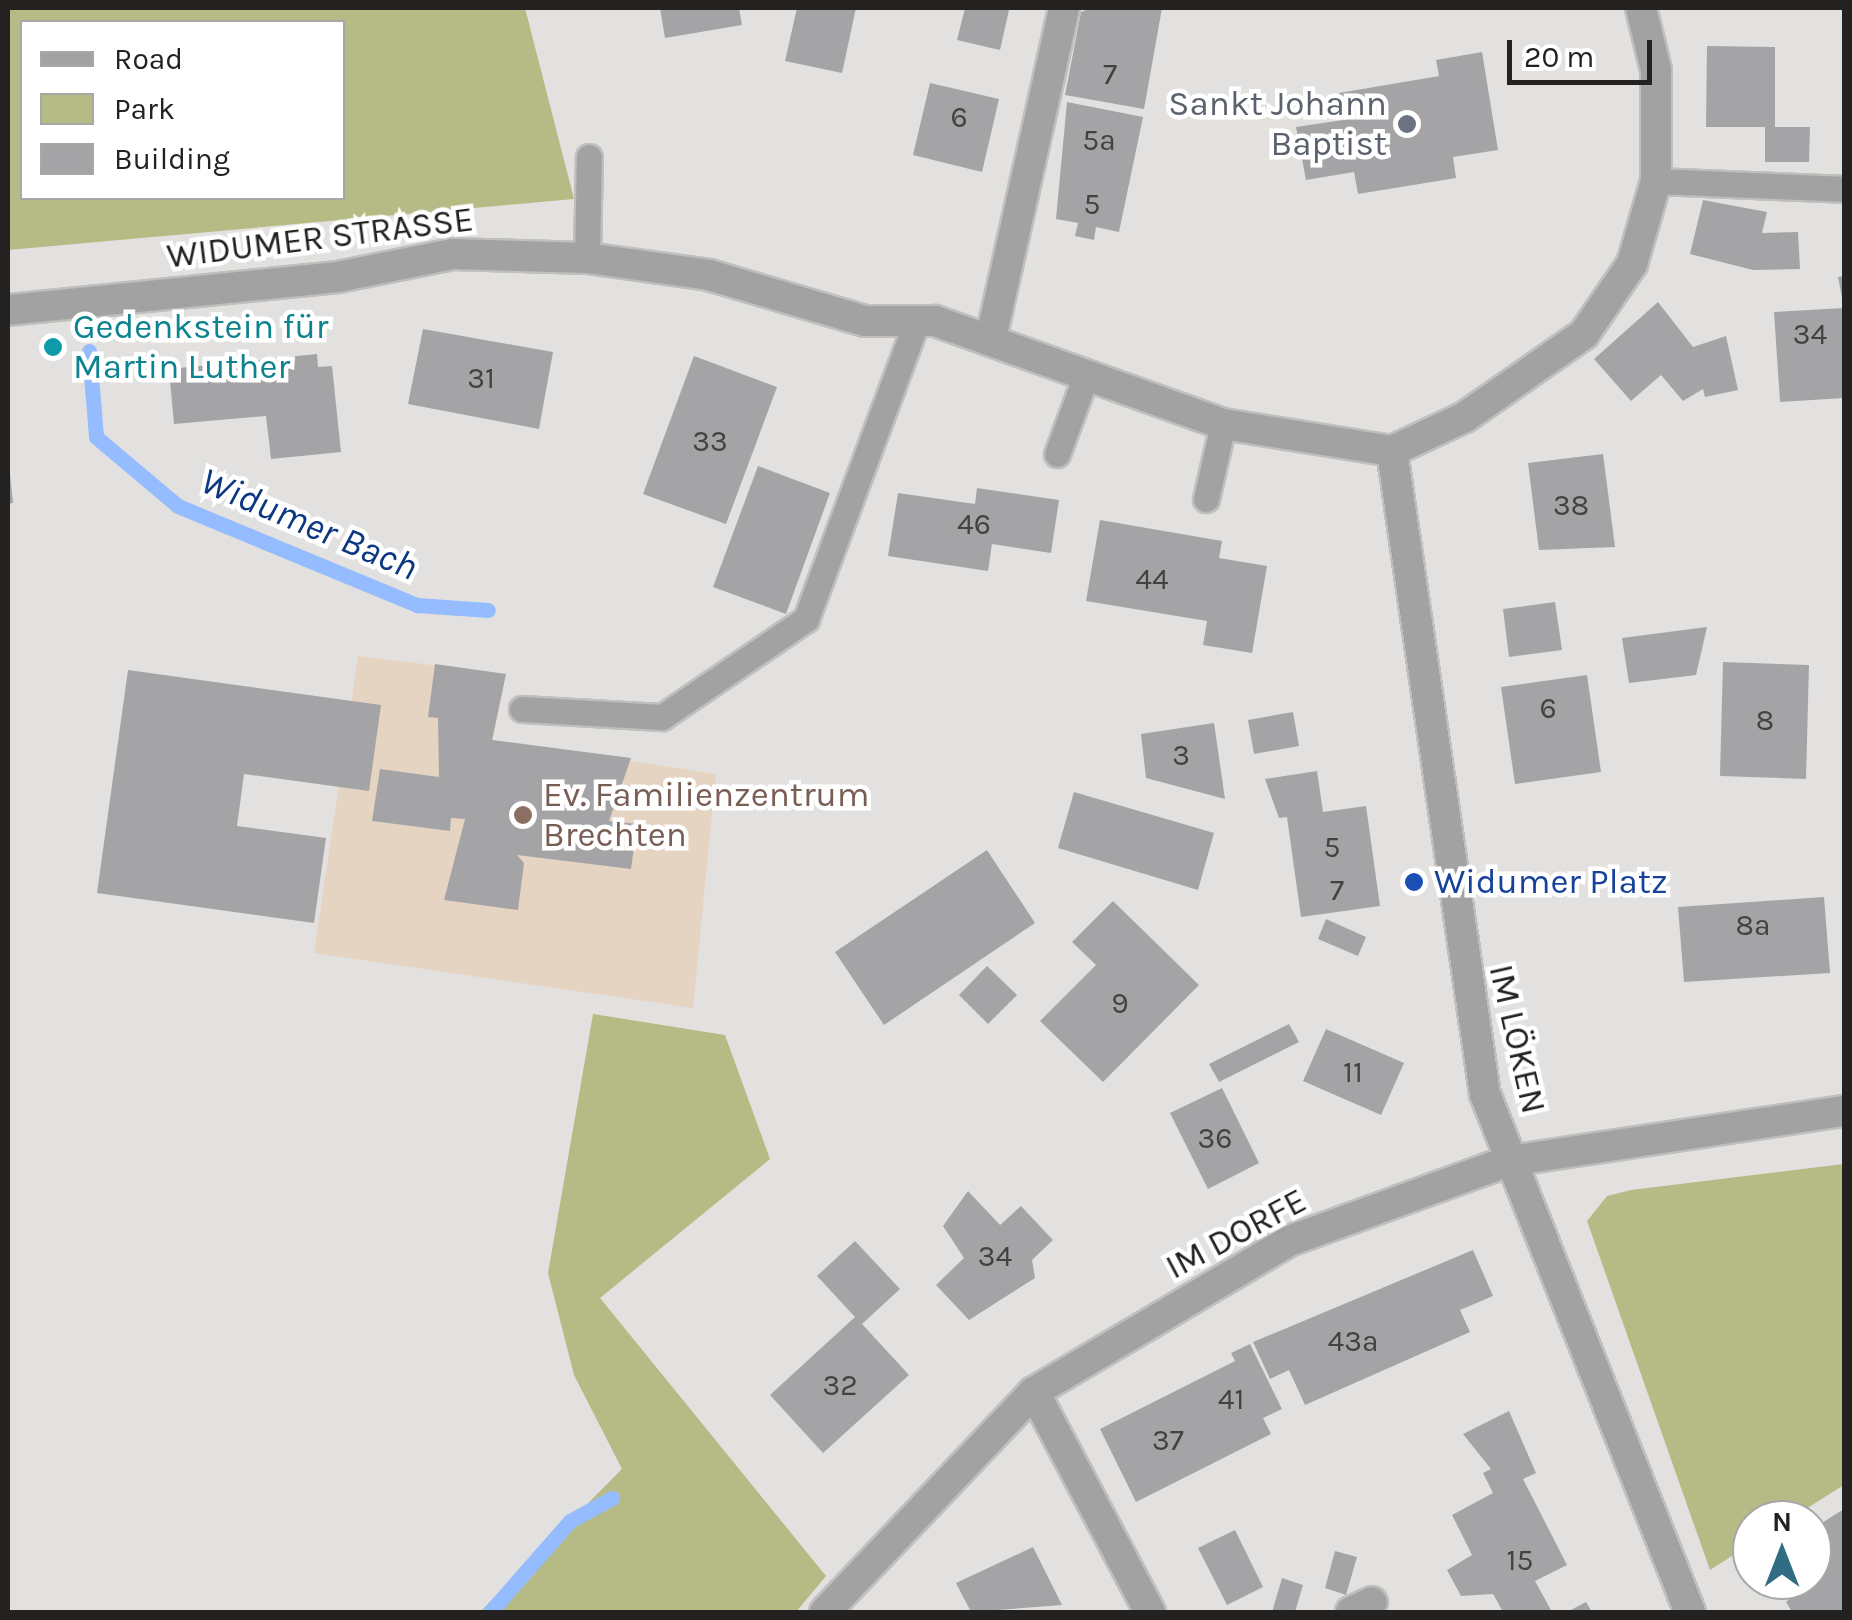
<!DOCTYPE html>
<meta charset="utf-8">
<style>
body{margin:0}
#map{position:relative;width:1852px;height:1620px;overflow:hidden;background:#e3e1df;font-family:Karla,sans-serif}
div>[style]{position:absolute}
.education>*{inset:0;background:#e6d4c3}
.green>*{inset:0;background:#b6ba85}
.stream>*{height:15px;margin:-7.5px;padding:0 7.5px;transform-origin:7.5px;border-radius:7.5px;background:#95bcfe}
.building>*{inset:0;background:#a4a4a7}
.roads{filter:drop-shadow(2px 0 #c0bfbd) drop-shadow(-2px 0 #c0bfbd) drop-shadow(0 2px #c0bfbd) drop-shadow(0 -2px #c0bfbd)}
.lane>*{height:25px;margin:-12.5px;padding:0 12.5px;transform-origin:12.5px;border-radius:12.5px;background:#a3a2a2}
.street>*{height:30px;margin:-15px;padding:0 15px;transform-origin:15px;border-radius:15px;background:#a3a2a2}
.dots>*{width:28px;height:28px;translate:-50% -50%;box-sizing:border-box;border:5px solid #fff;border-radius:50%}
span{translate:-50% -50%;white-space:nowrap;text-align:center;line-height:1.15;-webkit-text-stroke:9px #fff;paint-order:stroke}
.number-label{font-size:30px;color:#434242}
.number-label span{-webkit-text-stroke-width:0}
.worship-label{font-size:35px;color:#5b616d}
.right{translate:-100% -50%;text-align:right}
.street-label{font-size:35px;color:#232221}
.culture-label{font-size:35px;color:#0d838f}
.left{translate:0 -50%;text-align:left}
.education-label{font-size:35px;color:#785e54}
.transit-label{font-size:35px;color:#164399}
.water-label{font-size:38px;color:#0c3781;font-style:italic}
.frame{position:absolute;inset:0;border:10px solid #232221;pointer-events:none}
.legend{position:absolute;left:20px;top:20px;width:325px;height:180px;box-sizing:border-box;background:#fff;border:2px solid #a7a7a6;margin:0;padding:12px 18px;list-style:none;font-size:30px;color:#232221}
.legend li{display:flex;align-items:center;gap:20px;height:50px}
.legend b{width:50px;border:2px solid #a7a7a6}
.north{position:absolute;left:1732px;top:1500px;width:100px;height:100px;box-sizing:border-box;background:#fff;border:2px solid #a7a7a6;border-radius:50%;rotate:0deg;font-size:28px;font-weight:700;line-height:40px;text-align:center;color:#232221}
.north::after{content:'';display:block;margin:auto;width:35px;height:45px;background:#316c84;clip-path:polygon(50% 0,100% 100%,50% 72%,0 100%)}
.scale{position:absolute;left:1507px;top:40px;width:145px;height:45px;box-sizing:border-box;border:5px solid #232221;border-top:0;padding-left:12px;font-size:30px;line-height:35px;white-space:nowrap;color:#232221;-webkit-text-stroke:8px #fff;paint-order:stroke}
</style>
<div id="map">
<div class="education">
<i style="clip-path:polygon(358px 656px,506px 674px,493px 740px,716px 774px,693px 1008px,314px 953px)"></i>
</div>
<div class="green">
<i style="clip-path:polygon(evenodd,8px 8px,525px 8px,574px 199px,8px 250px,8px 8px,22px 22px,342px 22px,342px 198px,22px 198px,22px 22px)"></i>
<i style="clip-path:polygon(593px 1014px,725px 1035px,770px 1159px,600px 1298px,826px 1576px,796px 1612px,480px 1612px,622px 1469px,574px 1375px,548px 1273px)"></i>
<i style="clip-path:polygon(1844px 1164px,1844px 1485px,1788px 1520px,1752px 1520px,1752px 1543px,1710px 1570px,1587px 1221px,1607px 1196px,1631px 1190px)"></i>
</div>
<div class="stream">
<i style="left:89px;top:351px;width:86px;rotate:85.3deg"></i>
<i style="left:96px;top:437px;width:107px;rotate:40.1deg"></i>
<i style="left:178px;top:506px;width:259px;rotate:22.5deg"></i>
<i style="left:417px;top:605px;width:71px;rotate:4deg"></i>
<i style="left:490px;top:1612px;width:121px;rotate:-48.7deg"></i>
<i style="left:570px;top:1521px;width:48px;rotate:-28.7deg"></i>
</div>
<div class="building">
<i style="clip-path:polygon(660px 8px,739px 8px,742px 25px,665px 38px)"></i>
<i style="clip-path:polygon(797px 8px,856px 8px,842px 73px,785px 61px)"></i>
<i style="clip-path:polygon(965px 8px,1009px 10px,1000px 50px,957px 40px)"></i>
<i style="clip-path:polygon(1091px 8px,1162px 8px,1144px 109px,1065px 95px,1081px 12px)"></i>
<i style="clip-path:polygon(1707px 46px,1775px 47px,1775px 127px,1810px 127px,1809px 162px,1765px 162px,1765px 127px,1706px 127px)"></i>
<i style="clip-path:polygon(1482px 52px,1498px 150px,1453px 157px,1456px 178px,1358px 194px,1354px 172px,1306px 180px,1296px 127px,1343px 120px,1339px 93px,1439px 76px,1436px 60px)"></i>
<i style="clip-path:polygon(930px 83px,999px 99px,982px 172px,913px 155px)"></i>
<i style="clip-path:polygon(1067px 102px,1143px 117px,1119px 232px,1096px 227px,1094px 240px,1075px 236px,1078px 223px,1056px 219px)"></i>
<i style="clip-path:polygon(1703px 200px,1767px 212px,1762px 233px,1798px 232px,1800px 269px,1753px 270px,1690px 254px)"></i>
<i style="clip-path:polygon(1844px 276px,1844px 303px,1843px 303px,1838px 277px)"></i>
<i style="clip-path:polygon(1658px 302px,1693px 347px,1726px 336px,1738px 390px,1705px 397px,1703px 389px,1683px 401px,1661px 375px,1631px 401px,1594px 359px)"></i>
<i style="clip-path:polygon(1844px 308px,1844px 398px,1780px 402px,1774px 312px)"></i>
<i style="clip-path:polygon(423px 329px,553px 352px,539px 429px,408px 404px)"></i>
<i style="clip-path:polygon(317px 354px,318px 367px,332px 366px,341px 452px,271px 459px,266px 416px,174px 424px,169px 369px)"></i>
<i style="clip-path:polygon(694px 356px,777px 387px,726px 524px,643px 494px)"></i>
<i style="clip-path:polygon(1603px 454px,1615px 547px,1539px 550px,1528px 463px)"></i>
<i style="clip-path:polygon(758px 466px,830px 493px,786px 614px,713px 587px)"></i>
<i style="clip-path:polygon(8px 474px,10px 474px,13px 503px,8px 504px)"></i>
<i style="clip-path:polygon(977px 488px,1059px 500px,1051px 553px,992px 544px,988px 571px,888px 556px,898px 493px,975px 504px)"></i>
<i style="clip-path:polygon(1100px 520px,1222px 541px,1219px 558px,1267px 566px,1252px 653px,1203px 645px,1207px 621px,1086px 601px)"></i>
<i style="clip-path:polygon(1555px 602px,1562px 650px,1509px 657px,1503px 609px)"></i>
<i style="clip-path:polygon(1707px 627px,1696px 675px,1629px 683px,1622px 638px)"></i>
<i style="clip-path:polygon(1723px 662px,1809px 665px,1806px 779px,1720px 776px)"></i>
<i style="clip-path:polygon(435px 664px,506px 674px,492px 740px,631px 758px,609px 821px,637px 824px,631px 869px,517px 855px,524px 863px,518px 910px,444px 900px,465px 819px,451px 818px,450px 831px,372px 821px,380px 769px,439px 777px,438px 718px,428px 717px)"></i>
<i style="clip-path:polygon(128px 670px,381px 705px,369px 791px,244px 774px,237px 826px,326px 838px,314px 923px,97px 893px)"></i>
<i style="clip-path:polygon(1587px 675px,1601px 772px,1515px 784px,1501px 687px)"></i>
<i style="clip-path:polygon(1293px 712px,1299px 746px,1254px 754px,1248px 720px)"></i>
<i style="clip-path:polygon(1214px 723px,1225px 799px,1146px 778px,1141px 734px)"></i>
<i style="clip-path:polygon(1317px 771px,1323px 812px,1366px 806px,1380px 906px,1301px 917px,1287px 817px,1279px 818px,1265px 779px)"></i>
<i style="clip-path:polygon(1074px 792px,1214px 833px,1198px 890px,1058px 848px)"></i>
<i style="clip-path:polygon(987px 850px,1035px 923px,884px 1025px,835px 952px)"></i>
<i style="clip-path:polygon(1824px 897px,1830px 973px,1684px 982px,1678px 907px)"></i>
<i style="clip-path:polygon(1113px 901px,1199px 985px,1103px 1082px,1040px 1021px,1096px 965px,1072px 942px)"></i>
<i style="clip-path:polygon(1326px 919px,1366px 937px,1358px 956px,1318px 939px)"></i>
<i style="clip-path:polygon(987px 966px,1017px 995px,988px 1024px,959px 995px)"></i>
<i style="clip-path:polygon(1289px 1024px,1299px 1042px,1219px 1082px,1209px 1064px)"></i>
<i style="clip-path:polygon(1326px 1029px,1404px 1063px,1381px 1115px,1303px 1081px)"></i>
<i style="clip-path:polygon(1222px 1088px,1259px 1163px,1208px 1189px,1170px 1113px)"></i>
<i style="clip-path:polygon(968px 1191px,1000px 1225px,1021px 1206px,1053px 1240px,1032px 1260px,1035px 1278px,969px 1320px,936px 1285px,964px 1258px,943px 1226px)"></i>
<i style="clip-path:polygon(855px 1241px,900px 1289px,862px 1324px,909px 1375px,823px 1453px,770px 1395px,855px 1317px,817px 1276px)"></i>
<i style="clip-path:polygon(1473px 1250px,1493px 1296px,1460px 1310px,1470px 1332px,1305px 1405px,1289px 1370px,1270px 1379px,1253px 1342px)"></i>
<i style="clip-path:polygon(1250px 1344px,1282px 1409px,1263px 1418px,1271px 1434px,1136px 1502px,1100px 1429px,1235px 1361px,1231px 1353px)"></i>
<i style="clip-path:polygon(1509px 1411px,1536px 1473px,1523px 1479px,1567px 1565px,1535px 1581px,1552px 1612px,1503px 1612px,1493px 1594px,1461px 1596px,1447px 1570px,1472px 1555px,1452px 1515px,1493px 1493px,1483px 1473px,1491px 1469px,1463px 1434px)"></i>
<i style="clip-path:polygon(1844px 1509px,1844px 1612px,1792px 1612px,1786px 1602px,1812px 1580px,1812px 1529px)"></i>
<i style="clip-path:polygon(1235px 1530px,1263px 1587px,1227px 1605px,1198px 1548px)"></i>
<i style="clip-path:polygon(1033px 1547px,1062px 1605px,971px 1612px,956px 1583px)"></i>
<i style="clip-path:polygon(1335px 1551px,1357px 1557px,1346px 1595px,1325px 1588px)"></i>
<i style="clip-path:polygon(1282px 1578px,1303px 1585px,1295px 1612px,1272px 1612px)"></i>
<i style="clip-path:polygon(1586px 1602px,1592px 1612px,1567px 1612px)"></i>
</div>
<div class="roads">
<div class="lane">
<i style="left:1656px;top:181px;width:188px;rotate:2.4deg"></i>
<i style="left:587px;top:258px;width:101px;rotate:-88.9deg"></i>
<i style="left:1057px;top:454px;width:78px;rotate:-69.7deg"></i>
<i style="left:1206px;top:499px;width:77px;rotate:-77.2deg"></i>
<i style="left:522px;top:709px;width:140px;rotate:3.3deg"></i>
<i style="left:662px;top:717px;width:174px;rotate:-34.2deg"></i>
<i style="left:806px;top:619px;width:318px;rotate:-69.6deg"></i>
</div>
<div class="street">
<i style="left:8px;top:310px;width:332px;rotate:-5.7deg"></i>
<i style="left:338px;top:277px;width:117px;rotate:-11.3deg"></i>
<i style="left:453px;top:254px;width:134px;rotate:1.7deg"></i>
<i style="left:587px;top:258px;width:123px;rotate:7.9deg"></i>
<i style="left:709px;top:275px;width:163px;rotate:16.4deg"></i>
<i style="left:865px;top:321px;width:70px"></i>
<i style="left:935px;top:321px;width:306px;rotate:19.7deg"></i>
<i style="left:1223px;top:424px;width:171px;rotate:9.1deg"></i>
<i style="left:1392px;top:451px;width:81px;rotate:-25deg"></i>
<i style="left:1465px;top:417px;width:145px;rotate:-34.9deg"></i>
<i style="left:1584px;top:334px;width:85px;rotate:-55.6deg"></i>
<i style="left:1632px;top:264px;width:86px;rotate:-73.9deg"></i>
<i style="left:1656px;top:181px;width:111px;rotate:-90deg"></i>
<i style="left:1656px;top:70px;width:64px;rotate:-103.6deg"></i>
<i style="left:991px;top:338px;width:338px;rotate:-77.5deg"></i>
<i style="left:1392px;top:451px;width:650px;rotate:81.77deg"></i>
<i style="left:1485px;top:1094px;width:557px;rotate:68.41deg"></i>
<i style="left:1034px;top:1392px;width:249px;rotate:62.2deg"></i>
<i style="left:825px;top:1612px;width:303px;rotate:-46.5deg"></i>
<i style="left:1034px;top:1392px;width:296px;rotate:-30.6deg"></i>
<i style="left:1289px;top:1241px;width:234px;rotate:-20deg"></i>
<i style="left:1509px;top:1161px;width:339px;rotate:-8.5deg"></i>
<i style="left:1351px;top:1612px;width:23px;rotate:-25deg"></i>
</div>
</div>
<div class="dots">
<i style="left:1407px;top:124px;background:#6b7280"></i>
<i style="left:53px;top:347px;background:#0f9aa8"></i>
<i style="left:523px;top:815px;background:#8d6e63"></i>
<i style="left:1414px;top:882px;background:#1a4fb4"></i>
</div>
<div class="number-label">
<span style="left:1110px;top:74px">7</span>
<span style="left:959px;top:117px">6</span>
<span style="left:1099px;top:140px">5a</span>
<span style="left:1092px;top:204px">5</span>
<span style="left:1810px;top:334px">34</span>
<span style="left:481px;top:378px">31</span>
<span style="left:710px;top:441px">33</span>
<span style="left:1571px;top:505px">38</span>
<span style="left:974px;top:524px">46</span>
<span style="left:1152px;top:579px">44</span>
<span style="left:1548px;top:708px">6</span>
<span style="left:1765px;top:720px">8</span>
<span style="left:1181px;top:755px">3</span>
<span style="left:1332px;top:847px">5</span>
<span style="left:1337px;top:890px">7</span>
<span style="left:1753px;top:925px">8a</span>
<span style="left:1120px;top:1003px">9</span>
<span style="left:1353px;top:1072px">11</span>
<span style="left:1215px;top:1138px">36</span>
<span style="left:995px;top:1256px">34</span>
<span style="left:1353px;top:1341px">43a</span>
<span style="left:840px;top:1385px">32</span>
<span style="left:1231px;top:1399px">41</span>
<span style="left:1168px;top:1440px">37</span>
<span style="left:1520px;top:1560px">15</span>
</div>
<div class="worship-label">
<span class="right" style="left:1387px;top:124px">Sankt Johann<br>Baptist</span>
</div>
<div class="street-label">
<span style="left:320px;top:238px;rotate:-7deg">WIDUMER STRASSE</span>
<span style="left:1517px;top:1039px;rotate:77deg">IM LÖKEN</span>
<span style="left:1236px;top:1234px;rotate:-28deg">IM DORFE</span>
</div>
<div class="culture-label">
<span class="left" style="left:73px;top:347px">Gedenkstein für<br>Martin Luther</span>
</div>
<div class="education-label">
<span class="left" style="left:543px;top:815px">Ev. Familienzentrum<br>Brechten</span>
</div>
<div class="transit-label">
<span class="left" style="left:1434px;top:882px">Widumer Platz</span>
</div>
<div class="water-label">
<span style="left:309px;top:524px;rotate:23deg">Widumer Bach</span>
</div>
<div class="frame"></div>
<ul class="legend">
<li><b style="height:12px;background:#a3a2a2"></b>Road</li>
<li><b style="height:28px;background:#b6ba85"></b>Park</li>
<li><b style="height:28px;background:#a4a4a7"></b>Building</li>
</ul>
<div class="north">N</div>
<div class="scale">20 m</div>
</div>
